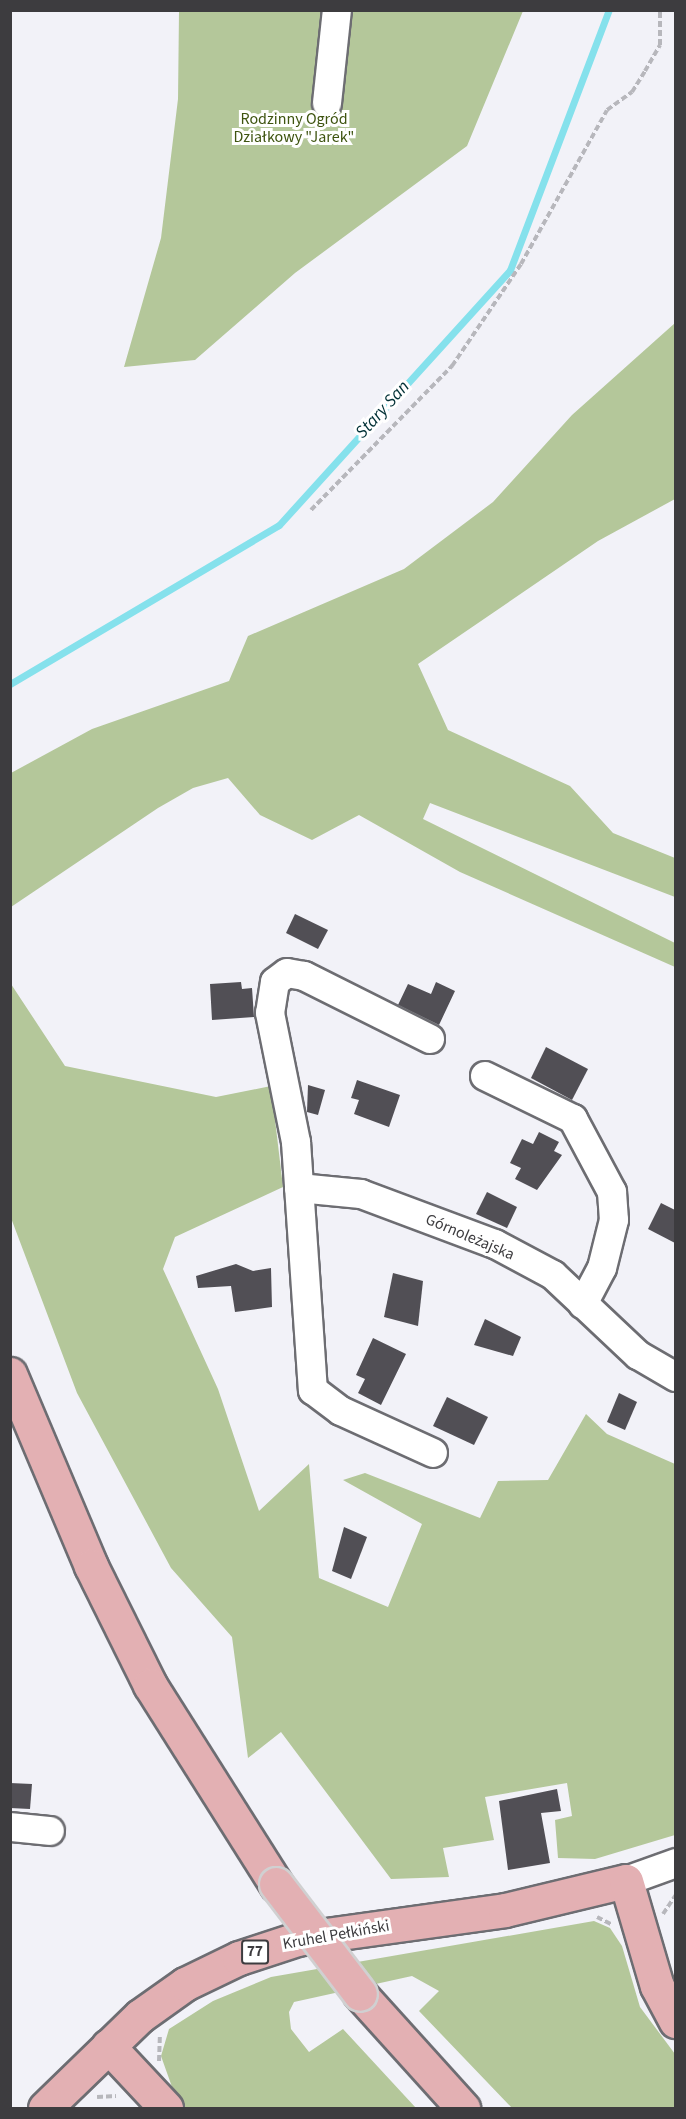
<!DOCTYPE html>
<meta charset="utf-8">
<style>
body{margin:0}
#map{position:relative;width:686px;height:2119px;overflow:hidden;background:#f2f2f8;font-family:"Source Sans 3",sans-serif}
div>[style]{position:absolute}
.green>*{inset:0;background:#b4c79a}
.stream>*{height:7px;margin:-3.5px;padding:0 3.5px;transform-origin:3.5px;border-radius:3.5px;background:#85e1ec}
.building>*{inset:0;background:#514f55}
.path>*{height:4px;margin-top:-2px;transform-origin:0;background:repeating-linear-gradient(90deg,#b7b7bc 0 6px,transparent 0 9px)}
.roads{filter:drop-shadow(2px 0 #6d6d72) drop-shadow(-2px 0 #6d6d72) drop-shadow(0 2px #6d6d72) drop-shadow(0 -2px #6d6d72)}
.minor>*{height:28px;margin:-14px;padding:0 14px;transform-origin:14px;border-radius:14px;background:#fff}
.major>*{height:33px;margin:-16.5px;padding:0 16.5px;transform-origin:16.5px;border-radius:16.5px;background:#e3b0b3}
.bridges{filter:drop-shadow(2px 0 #d0d0d1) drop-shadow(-2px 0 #d0d0d1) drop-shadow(0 2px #d0d0d1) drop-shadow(0 -2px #d0d0d1)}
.major-bridge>*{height:33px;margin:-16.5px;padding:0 16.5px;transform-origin:16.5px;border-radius:16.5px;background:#e3b0b3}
span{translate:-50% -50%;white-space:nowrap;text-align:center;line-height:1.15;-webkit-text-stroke:6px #fff;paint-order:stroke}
.shield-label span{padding:2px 4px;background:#fff;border:2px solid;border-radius:4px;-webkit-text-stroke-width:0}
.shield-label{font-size:15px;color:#3d3c3f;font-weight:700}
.park-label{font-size:16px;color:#3e5410}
.street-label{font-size:16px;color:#3d3c3f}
.water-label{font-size:18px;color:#013035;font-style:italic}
.frame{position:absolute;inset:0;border:12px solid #3d3c3f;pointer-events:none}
</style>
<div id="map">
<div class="green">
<i style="clip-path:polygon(179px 11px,523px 11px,467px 146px,295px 273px,195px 360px,124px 367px,161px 238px,178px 99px)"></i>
<i style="clip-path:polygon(675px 323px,675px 499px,598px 541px,418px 664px,448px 730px,570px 786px,613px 833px,675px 858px,675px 897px,430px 803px,423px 819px,675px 943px,675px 967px,460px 872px,359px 815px,312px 840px,260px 815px,228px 778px,193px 788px,158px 808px,11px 907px,11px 773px,92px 729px,229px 681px,248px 636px,404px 569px,493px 502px,572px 415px)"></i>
<i style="clip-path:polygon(11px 984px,65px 1066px,216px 1097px,271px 1086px,283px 1187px,175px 1237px,163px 1269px,218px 1389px,259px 1511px,309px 1464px,319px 1578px,388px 1607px,422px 1524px,343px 1480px,365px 1473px,480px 1518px,498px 1481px,548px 1480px,586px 1414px,607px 1434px,675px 1464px,675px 1835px,595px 1859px,558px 1858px,555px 1820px,572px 1816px,567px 1783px,485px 1797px,494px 1840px,443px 1848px,449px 1877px,391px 1879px,281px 1732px,248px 1758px,232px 1637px,171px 1568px,77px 1393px,11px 1218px)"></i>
<i style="clip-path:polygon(594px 1921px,610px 1928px,622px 1946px,640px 2007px,675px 2054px,675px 2108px,512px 2108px,419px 2011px,439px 1991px,412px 1976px,294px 2002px,289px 2012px,291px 2029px,309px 2052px,343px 2029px,416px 2108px,184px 2108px,168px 2092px,172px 2087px,161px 2056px,169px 2029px,213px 2001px,271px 1977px)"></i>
</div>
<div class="stream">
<i style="left:10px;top:684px;width:312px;rotate:-30.6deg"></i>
<i style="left:279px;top:525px;width:344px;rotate:-47.8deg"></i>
<i style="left:510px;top:270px;width:278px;rotate:-69.2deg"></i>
</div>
<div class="building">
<i style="clip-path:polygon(295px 914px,328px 930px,318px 949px,286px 933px)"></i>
<i style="clip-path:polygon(241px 982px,242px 989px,252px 988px,254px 1017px,212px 1020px,210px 984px)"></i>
<i style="clip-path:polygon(436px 982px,455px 991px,439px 1025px,398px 1005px,408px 984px,431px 994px)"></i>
<i style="clip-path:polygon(546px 1047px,588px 1069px,572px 1100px,531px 1078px)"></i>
<i style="clip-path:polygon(357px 1080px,400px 1095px,389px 1127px,354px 1114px,359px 1100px,351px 1098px)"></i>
<i style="clip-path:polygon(308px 1085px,325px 1090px,318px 1115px,307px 1112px)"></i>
<i style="clip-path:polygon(539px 1132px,559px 1142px,554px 1151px,562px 1155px,537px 1190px,515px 1179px,521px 1168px,510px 1163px,522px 1139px,533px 1144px)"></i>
<i style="clip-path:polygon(487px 1192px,517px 1207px,507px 1228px,476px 1214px)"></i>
<i style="clip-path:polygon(661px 1203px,675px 1210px,675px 1243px,648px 1229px)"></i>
<i style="clip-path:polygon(236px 1264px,253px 1271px,271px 1268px,272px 1307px,235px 1312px,231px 1286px,198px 1288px,196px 1276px)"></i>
<i style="clip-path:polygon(393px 1273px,423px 1281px,418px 1326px,384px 1317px)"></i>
<i style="clip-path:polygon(485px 1319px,521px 1337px,513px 1356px,474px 1345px)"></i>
<i style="clip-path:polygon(373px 1338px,406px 1354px,381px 1405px,358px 1393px,365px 1379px,356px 1375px)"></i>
<i style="clip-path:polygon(619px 1393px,637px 1402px,625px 1430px,607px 1422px)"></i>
<i style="clip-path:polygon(447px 1397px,488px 1417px,474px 1445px,433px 1426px)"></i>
<i style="clip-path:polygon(344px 1527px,367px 1537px,351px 1579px,332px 1571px)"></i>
<i style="clip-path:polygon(10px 1783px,32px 1784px,30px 1809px,10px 1808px)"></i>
<i style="clip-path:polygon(557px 1789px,561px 1811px,541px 1813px,550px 1863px,508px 1870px,499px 1801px)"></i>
</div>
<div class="path">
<i style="left:311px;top:510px;width:202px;rotate:-45.6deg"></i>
<i style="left:452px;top:366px;width:123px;rotate:-55.9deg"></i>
<i style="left:521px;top:264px;width:176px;rotate:-60.8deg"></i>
<i style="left:607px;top:110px;width:31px;rotate:-36deg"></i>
<i style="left:632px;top:92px;width:25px;rotate:-58deg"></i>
<i style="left:645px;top:71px;width:30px;rotate:-60deg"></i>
<i style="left:660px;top:45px;width:35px;rotate:-90deg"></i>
<i style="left:663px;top:1914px;width:23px;rotate:-56deg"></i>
<i style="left:597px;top:1917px;width:16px;rotate:27deg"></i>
<i style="left:159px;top:2061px;width:25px;rotate:-88deg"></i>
<i style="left:97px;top:2097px;width:19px;rotate:-3deg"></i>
</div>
<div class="roads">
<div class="minor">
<i style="left:327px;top:103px;width:94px;rotate:-83.9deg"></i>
<i style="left:430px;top:1039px;width:141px;rotate:-153.4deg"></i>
<i style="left:304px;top:976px;width:17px;rotate:-170deg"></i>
<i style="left:287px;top:973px;width:15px;rotate:143deg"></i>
<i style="left:275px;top:982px;width:31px;rotate:99deg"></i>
<i style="left:270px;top:1013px;width:132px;rotate:78.6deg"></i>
<i style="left:296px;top:1142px;width:249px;rotate:86.1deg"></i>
<i style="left:313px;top:1390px;width:35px;rotate:37deg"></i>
<i style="left:341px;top:1411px;width:101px;rotate:24.5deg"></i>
<i style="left:485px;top:1076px;width:98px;rotate:26deg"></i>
<i style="left:573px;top:1119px;width:83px;rotate:61.9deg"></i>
<i style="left:612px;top:1192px;width:28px;rotate:86deg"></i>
<i style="left:614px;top:1220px;width:49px;rotate:104deg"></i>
<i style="left:602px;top:1268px;width:41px;rotate:117.8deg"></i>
<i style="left:299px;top:1188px;width:62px;rotate:5.5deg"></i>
<i style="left:361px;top:1194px;width:143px;rotate:20.5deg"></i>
<i style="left:495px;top:1244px;width:66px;rotate:28.1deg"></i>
<i style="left:553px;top:1275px;width:117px;rotate:43.3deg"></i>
<i style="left:638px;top:1355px;width:44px;rotate:30.1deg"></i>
<i style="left:10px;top:1827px;width:40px;rotate:5.7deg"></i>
<i style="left:626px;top:1881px;width:53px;rotate:-19.8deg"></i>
</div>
<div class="major">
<i style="left:10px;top:1374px;width:208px;rotate:67.1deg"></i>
<i style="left:91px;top:1566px;width:133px;rotate:63.6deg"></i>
<i style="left:150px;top:1685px;width:236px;rotate:57.7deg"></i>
<i style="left:360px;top:1994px;width:154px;rotate:47.9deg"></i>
<i style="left:108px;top:2046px;width:85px;rotate:46.9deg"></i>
<i style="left:45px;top:2108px;width:132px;rotate:-44.1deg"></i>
<i style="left:140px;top:2016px;width:55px;rotate:-35.4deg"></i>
<i style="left:185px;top:1984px;width:60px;rotate:-25.7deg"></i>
<i style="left:239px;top:1958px;width:61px;rotate:-18.1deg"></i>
<i style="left:297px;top:1939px;width:210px;rotate:-7.9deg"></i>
<i style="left:505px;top:1910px;width:124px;rotate:-13.5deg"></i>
<i style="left:626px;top:1881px;width:109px;rotate:73.6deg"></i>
<i style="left:657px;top:1986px;width:40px;rotate:62deg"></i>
</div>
</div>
<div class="bridges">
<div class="major-bridge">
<i style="left:276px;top:1884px;width:138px;rotate:52.6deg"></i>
</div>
</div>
<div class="shield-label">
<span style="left:255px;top:1952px">77</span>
</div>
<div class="park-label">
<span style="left:294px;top:128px">Rodzinny Ogród<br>Działkowy "Jarek"</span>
</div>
<div class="street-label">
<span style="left:470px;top:1237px;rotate:23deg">Górnoleżajska</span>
<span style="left:336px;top:1935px;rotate:-10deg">Kruhel Pełkiński</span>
</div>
<div class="water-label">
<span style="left:383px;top:410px;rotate:-48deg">Stary San</span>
</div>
<div class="frame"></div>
</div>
